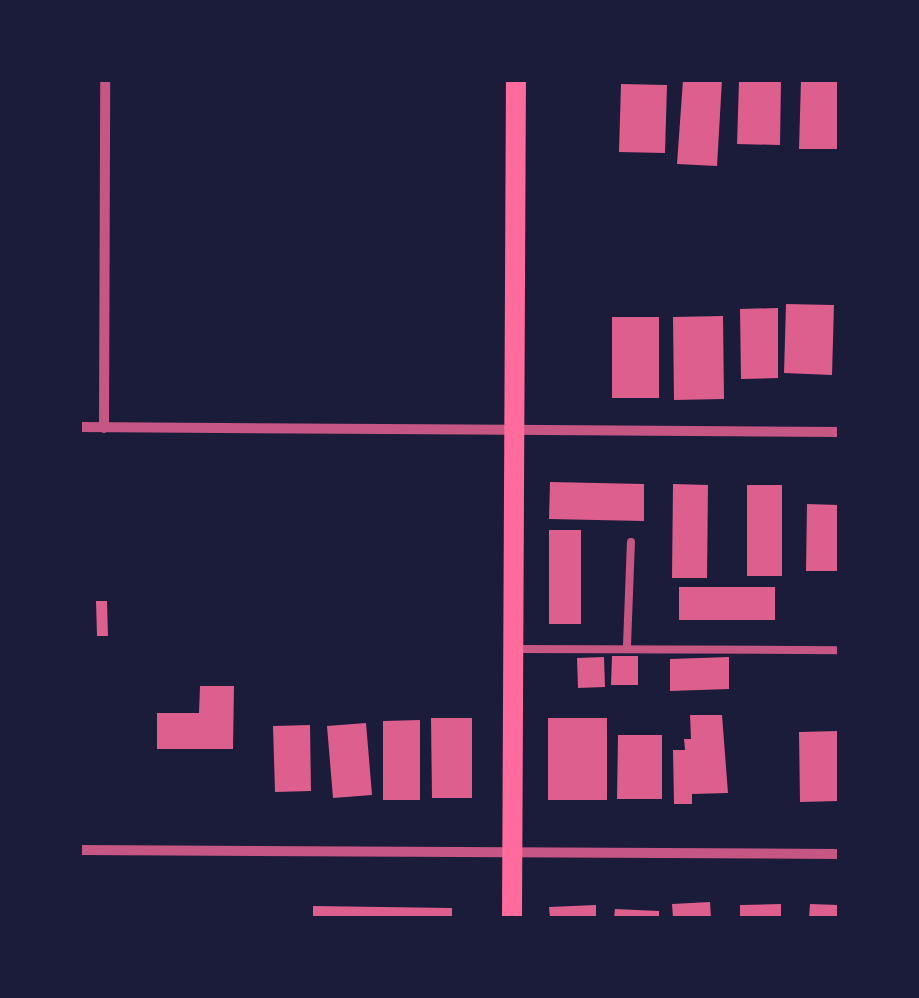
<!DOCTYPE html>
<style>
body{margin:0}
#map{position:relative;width:919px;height:998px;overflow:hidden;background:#1b1b3a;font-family:"Varela Round",sans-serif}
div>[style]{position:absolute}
.building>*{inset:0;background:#dd5f8e}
.service>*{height:8px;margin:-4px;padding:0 4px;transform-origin:4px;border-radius:4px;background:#c65784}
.minor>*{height:10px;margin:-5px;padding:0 5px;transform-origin:5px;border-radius:5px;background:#c65784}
.secondary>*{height:20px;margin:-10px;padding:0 10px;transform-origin:10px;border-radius:10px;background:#ff6b9d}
span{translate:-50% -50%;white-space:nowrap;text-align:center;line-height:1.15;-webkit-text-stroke:10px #1b1b3a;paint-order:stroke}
.frame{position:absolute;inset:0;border:82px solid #1b1b3a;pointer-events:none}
</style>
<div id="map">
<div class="building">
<i style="clip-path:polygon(683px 80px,722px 80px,717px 166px,677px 164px)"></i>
<i style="clip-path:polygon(739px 80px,781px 80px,780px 145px,737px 144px)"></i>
<i style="clip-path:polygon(801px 80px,839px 80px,838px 149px,799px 149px)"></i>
<i style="clip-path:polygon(621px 84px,667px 85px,665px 153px,619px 152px)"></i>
<i style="clip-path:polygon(786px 304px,834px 305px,832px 375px,784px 373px)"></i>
<i style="clip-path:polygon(778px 308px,778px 378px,741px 379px,740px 309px)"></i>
<i style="clip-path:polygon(723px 316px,724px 399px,674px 400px,673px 317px)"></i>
<i style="clip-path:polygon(612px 317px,659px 317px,659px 398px,612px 398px)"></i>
<i style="clip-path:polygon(550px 482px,644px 484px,644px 521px,549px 519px)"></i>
<i style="clip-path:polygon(673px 484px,708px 485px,707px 578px,672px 578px)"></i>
<i style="clip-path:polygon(747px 485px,782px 485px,782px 576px,747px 576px)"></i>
<i style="clip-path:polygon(807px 504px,839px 505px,838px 571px,806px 571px)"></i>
<i style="clip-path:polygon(549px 530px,581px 530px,581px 624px,549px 624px)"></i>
<i style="clip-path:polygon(679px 587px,775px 587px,775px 620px,679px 620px)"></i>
<i style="clip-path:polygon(96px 601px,107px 601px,108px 636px,97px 636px)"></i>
<i style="clip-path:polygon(612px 656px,638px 656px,638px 685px,611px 685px)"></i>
<i style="clip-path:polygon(604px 657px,605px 687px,578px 688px,577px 658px)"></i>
<i style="clip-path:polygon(729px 657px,729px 689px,670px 691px,670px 659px)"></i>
<i style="clip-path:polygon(200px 686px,234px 686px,233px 749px,157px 749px,157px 713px,199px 713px)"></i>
<i style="clip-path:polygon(690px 715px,722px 715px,728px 793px,692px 794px,692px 804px,674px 804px,673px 750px,685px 750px,684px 739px,691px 739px)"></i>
<i style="clip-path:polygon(431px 718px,472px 718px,472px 798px,432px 798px)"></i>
<i style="clip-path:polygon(548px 718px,607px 718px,607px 800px,548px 800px)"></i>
<i style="clip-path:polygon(420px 720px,420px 800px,383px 800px,383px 721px)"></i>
<i style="clip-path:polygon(366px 723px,372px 795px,333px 798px,327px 726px)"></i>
<i style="clip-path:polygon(310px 725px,311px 791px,275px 792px,273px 726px)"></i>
<i style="clip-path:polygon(838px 731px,839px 801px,800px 802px,799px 732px)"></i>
<i style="clip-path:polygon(618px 735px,662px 735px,662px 799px,617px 799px)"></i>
<i style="clip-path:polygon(710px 902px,711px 918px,673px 918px,672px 904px)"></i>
<i style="clip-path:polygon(781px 904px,781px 918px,740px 918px,740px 905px)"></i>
<i style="clip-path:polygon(810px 904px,839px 905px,839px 918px,809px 918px)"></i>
<i style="clip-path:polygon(596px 905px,596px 918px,550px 918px,549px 907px)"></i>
<i style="clip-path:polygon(313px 906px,452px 908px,452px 918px,313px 918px)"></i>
<i style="clip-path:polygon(615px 909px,659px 911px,659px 918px,614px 918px)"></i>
</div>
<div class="service">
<i style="left:627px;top:645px;width:103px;rotate:-87.8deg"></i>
<i style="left:515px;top:649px;width:324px;rotate:0.2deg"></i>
</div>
<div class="minor">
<i style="left:80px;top:427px;width:759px;rotate:0.38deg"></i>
<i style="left:104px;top:428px;width:348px;rotate:-89.8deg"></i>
<i style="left:80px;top:850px;width:759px;rotate:0.3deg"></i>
</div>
<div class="secondary">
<i style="left:512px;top:918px;width:838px;rotate:-89.73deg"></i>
</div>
<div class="frame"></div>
</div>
